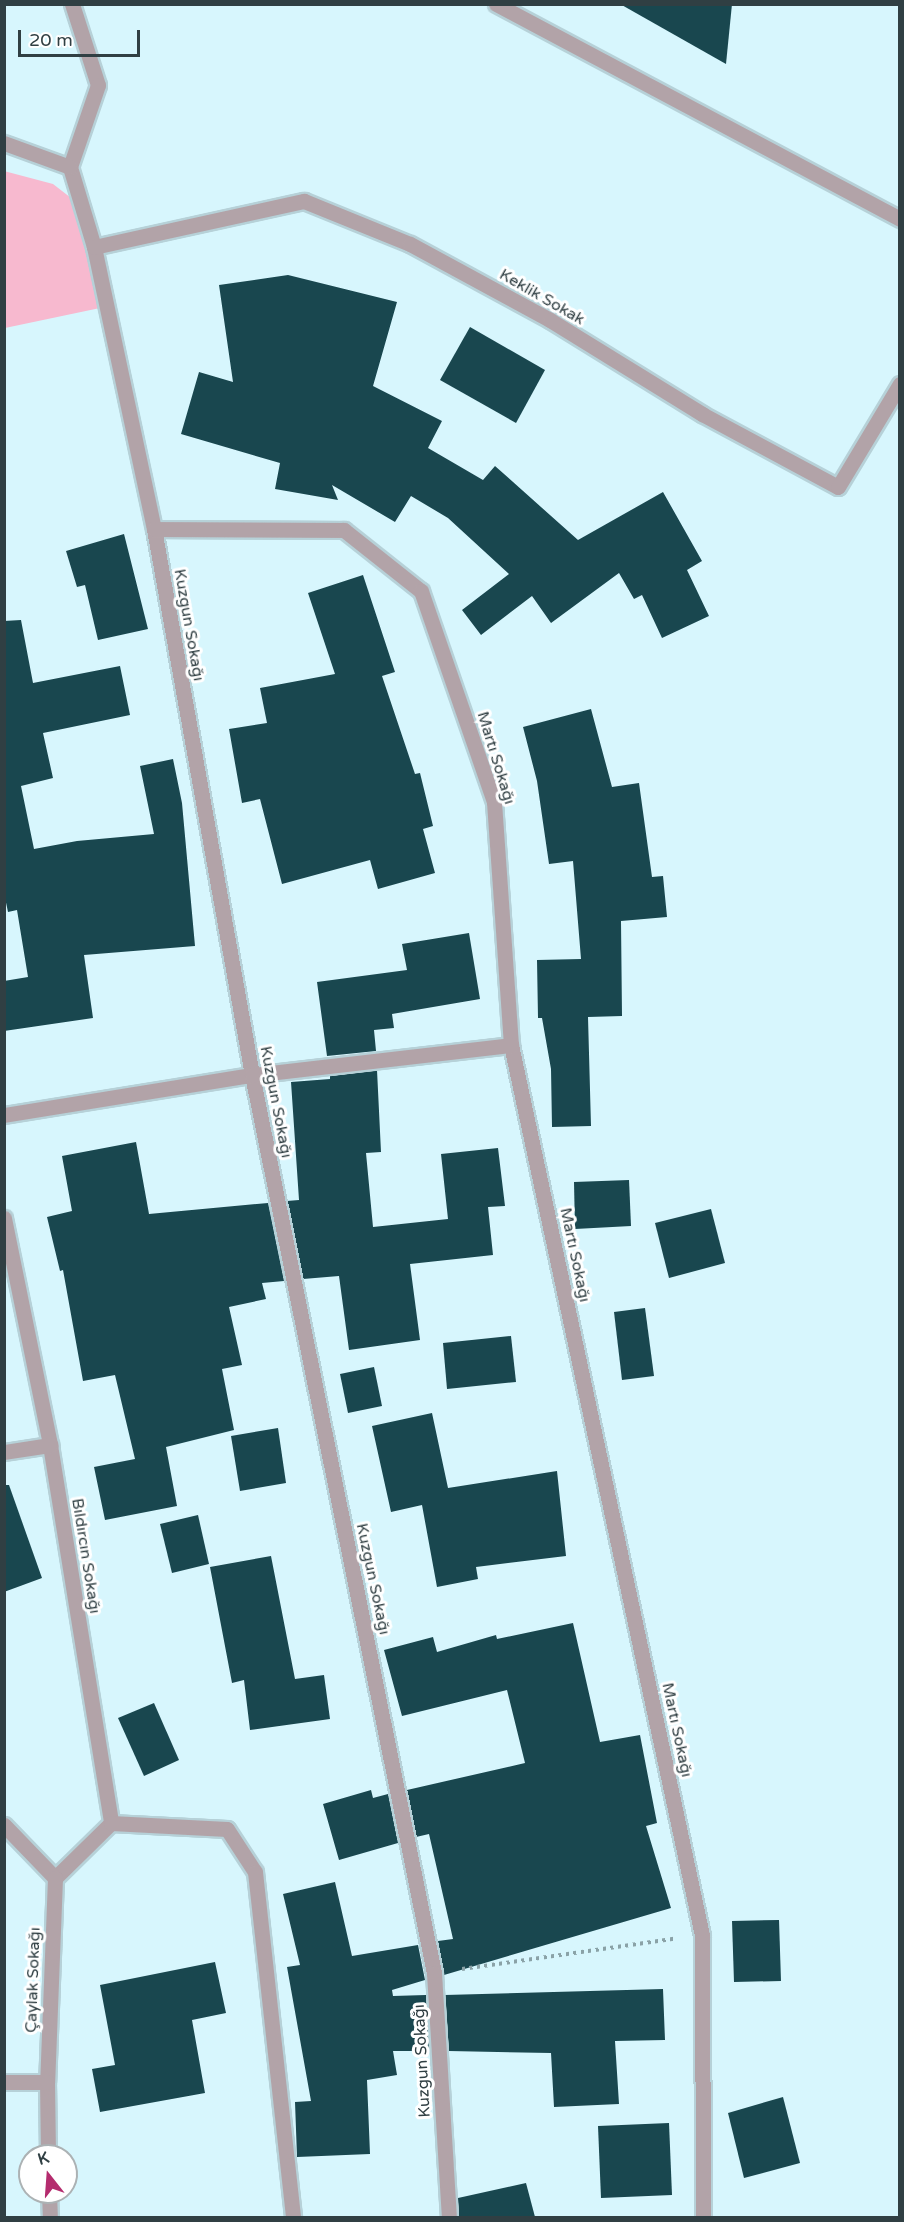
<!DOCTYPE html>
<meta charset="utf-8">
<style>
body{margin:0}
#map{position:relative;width:904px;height:2222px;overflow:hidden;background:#d7f6fd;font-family:"Varela Round",sans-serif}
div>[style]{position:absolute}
.green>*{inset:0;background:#f7b9cf}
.building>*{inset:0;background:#19474f}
.path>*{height:4px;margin-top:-2px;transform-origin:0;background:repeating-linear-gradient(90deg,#8aa2a7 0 3px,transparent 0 7.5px)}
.roads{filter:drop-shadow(2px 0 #b6d1d8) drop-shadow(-2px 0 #b6d1d8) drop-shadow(0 2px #b6d1d8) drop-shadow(0 -2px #b6d1d8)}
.minor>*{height:15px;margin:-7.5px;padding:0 7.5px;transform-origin:7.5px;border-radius:7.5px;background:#b2a3a8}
span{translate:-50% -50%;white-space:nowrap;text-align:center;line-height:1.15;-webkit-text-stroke:6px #fff;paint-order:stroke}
.street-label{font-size:16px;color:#303f43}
.frame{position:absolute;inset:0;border:6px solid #303f43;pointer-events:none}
.north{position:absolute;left:18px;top:2144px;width:60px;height:60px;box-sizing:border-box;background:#fff;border:2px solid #acb2b4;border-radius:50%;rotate:343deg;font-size:16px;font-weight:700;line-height:24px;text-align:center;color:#303f43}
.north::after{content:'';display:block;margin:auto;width:21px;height:27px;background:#b42c6e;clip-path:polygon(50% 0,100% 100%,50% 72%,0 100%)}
.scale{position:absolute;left:18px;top:30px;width:122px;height:27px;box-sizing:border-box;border:3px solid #303f43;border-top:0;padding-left:8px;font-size:18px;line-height:21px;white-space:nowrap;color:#303f43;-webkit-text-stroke:4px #fff;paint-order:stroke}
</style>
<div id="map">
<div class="green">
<i style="clip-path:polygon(4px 171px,53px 184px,75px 201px,100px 308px,5px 328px)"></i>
</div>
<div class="building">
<i style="clip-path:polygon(620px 4px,732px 4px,726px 64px)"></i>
<i style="clip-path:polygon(288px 275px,397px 302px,373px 386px,442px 421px,428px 448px,483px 480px,495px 466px,578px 540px,663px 492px,702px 561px,687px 570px,709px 616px,662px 638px,642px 595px,634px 599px,619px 573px,551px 623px,532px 596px,481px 635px,462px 610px,509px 574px,448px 518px,411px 496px,395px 522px,332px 485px,338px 500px,275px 489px,280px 463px,181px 434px,199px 372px,233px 382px,219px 285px)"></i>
<i style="clip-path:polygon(470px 327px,545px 370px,516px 423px,440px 380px)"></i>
<i style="clip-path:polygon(124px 534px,148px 629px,98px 640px,85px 585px,77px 587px,66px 551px)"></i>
<i style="clip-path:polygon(363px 575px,395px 672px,382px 676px,415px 774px,420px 773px,433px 826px,423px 829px,435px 873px,378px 889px,370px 860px,282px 884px,260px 799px,242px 803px,229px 729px,267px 723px,260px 688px,335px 674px,308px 593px)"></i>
<i style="clip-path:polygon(21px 620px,33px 683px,120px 666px,130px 715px,43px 733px,53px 778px,21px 786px,34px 849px,77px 841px,154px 834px,140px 766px,173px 759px,182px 803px,195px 946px,84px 955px,93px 1018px,4px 1031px,4px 981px,28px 977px,17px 910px,8px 912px,4px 893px,4px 621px)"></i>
<i style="clip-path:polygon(591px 709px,612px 787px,639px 783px,652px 877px,663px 876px,667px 917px,621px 921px,622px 1016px,588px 1017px,591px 1126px,552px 1127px,551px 1069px,542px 1018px,538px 1018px,537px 960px,581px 959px,573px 861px,549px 864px,537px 781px,523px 727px)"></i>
<i style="clip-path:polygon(469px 933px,480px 999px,392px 1014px,394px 1028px,374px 1030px,376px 1051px,327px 1056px,317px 982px,407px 970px,402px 944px)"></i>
<i style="clip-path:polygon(377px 1070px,381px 1152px,366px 1153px,373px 1227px,448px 1219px,441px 1154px,498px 1148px,505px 1206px,488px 1207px,493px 1255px,410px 1264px,420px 1340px,349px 1350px,339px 1276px,303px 1279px,287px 1201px,299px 1200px,291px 1082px,330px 1079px,330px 1076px)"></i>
<i style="clip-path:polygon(136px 1142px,149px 1214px,268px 1203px,284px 1281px,262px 1283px,266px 1299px,229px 1307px,242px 1365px,222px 1369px,234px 1430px,166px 1447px,177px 1506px,105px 1520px,94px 1467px,135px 1459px,115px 1375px,83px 1381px,63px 1270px,60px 1271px,47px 1217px,72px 1211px,62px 1156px)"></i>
<i style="clip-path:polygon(629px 1180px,631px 1226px,575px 1229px,574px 1182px)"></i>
<i style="clip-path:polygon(711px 1209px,725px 1263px,669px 1278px,655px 1223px)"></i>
<i style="clip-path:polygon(645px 1308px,654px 1376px,622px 1380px,614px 1312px)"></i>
<i style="clip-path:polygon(511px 1336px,516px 1382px,447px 1389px,443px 1343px)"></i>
<i style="clip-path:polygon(374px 1367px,382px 1406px,348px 1413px,340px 1374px)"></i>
<i style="clip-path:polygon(432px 1413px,448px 1488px,557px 1471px,566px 1556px,476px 1567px,478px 1579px,437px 1587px,422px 1505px,391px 1512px,372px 1426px)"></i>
<i style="clip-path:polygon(278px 1428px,286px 1483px,240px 1491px,231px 1436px)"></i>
<i style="clip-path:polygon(4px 1485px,9px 1485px,42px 1578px,4px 1592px)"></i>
<i style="clip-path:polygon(198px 1515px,209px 1564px,172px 1573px,160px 1524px)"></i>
<i style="clip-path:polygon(271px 1556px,295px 1679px,324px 1675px,330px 1719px,250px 1730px,244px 1680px,232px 1683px,210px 1567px)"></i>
<i style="clip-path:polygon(573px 1623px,600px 1742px,640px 1735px,657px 1823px,646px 1826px,671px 1908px,444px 1975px,438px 1941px,453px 1939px,429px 1834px,416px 1837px,407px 1790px,525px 1763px,507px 1690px,402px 1716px,384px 1650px,433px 1637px,437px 1652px,496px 1635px,497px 1639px)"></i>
<i style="clip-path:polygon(154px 1703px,179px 1760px,144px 1776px,118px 1718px)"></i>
<i style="clip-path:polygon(371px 1790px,373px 1798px,388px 1794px,398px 1843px,339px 1860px,323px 1804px)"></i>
<i style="clip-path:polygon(335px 1882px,352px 1956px,418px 1945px,425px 1980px,392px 1990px,393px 1996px,426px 1995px,429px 2051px,393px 2051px,397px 2075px,367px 2080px,370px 2154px,297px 2157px,295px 2102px,311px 2101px,287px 1967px,300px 1965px,283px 1894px)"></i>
<i style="clip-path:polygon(779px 1920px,781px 1981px,734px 1982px,732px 1921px)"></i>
<i style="clip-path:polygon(215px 1962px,226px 2013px,192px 2020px,205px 2093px,100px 2112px,92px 2069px,115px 2065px,100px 1985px)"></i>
<i style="clip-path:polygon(663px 1989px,665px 2040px,615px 2041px,619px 2104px,554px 2107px,551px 2053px,449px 2051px,445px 1995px)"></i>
<i style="clip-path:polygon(783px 2097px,800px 2163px,744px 2178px,728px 2113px)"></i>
<i style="clip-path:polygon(669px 2123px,672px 2195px,601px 2198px,598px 2126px)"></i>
<i style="clip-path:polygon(526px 2183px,535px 2217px,459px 2217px,458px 2198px)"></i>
</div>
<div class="path">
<i style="left:462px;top:1969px;width:214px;rotate:-8.1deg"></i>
</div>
<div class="roads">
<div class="minor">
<i style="left:72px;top:4px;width:85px;rotate:72.2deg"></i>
<i style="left:98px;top:85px;width:87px;rotate:108.9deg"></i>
<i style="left:70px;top:167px;width:84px;rotate:73.3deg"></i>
<i style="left:94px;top:247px;width:288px;rotate:78deg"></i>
<i style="left:154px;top:529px;width:555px;rotate:79.82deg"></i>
<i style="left:252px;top:1075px;width:916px;rotate:78.54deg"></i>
<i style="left:434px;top:1973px;width:245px;rotate:86.5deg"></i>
<i style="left:496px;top:4px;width:458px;rotate:28deg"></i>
<i style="left:4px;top:143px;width:70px;rotate:20deg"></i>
<i style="left:94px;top:247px;width:215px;rotate:-12.4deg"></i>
<i style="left:304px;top:201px;width:114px;rotate:22.1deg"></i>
<i style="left:410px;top:244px;width:159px;rotate:28.5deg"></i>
<i style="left:550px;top:320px;width:179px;rotate:31.7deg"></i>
<i style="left:702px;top:414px;width:154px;rotate:28.2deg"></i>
<i style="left:838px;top:487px;width:120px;rotate:-59deg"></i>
<i style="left:154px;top:529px;width:190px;rotate:0.3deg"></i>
<i style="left:344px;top:530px;width:98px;rotate:38.4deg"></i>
<i style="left:421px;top:591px;width:223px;rotate:70.9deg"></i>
<i style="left:494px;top:802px;width:244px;rotate:86deg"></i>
<i style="left:511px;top:1045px;width:910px;rotate:77.89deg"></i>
<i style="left:702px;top:1935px;width:283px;rotate:89.8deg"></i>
<i style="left:4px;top:1115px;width:251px;rotate:-9.2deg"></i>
<i style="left:252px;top:1075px;width:261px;rotate:-6.6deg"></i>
<i style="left:4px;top:1218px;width:232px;rotate:78.5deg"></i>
<i style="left:50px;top:1445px;width:383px;rotate:80.8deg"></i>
<i style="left:111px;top:1823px;width:78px;rotate:135.5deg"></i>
<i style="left:4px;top:1452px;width:47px;rotate:-8.7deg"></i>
<i style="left:111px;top:1823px;width:116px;rotate:3deg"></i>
<i style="left:227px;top:1829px;width:51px;rotate:56.9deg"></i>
<i style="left:255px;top:1872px;width:348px;rotate:83.7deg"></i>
<i style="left:4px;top:1825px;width:74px;rotate:46.1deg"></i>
<i style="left:55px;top:1878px;width:204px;rotate:92.2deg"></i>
<i style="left:47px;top:2082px;width:74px;rotate:89.2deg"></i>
<i style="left:4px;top:2082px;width:43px"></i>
<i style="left:49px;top:2192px;width:26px;rotate:88deg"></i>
</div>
</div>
<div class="street-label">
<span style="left:542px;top:297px;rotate:30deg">Keklik Sokak</span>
<span style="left:189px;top:625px;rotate:80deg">Kuzgun Sokağı</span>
<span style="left:496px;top:758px;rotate:73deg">Martı Sokağı</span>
<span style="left:276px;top:1102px;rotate:79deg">Kuzgun Sokağı</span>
<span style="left:575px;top:1255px;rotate:78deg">Martı Sokağı</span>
<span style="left:86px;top:1556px;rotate:81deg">Bıldırcın Sokağı</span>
<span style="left:373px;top:1579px;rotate:78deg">Kuzgun Sokağı</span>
<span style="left:677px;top:1730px;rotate:78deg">Martı Sokağı</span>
<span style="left:33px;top:1980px;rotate:-88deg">Çaylak Sokağı</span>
<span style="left:422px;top:2061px;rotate:-93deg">Kuzgun Sokağı</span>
</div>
<div class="frame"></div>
<div class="north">K</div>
<div class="scale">20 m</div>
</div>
